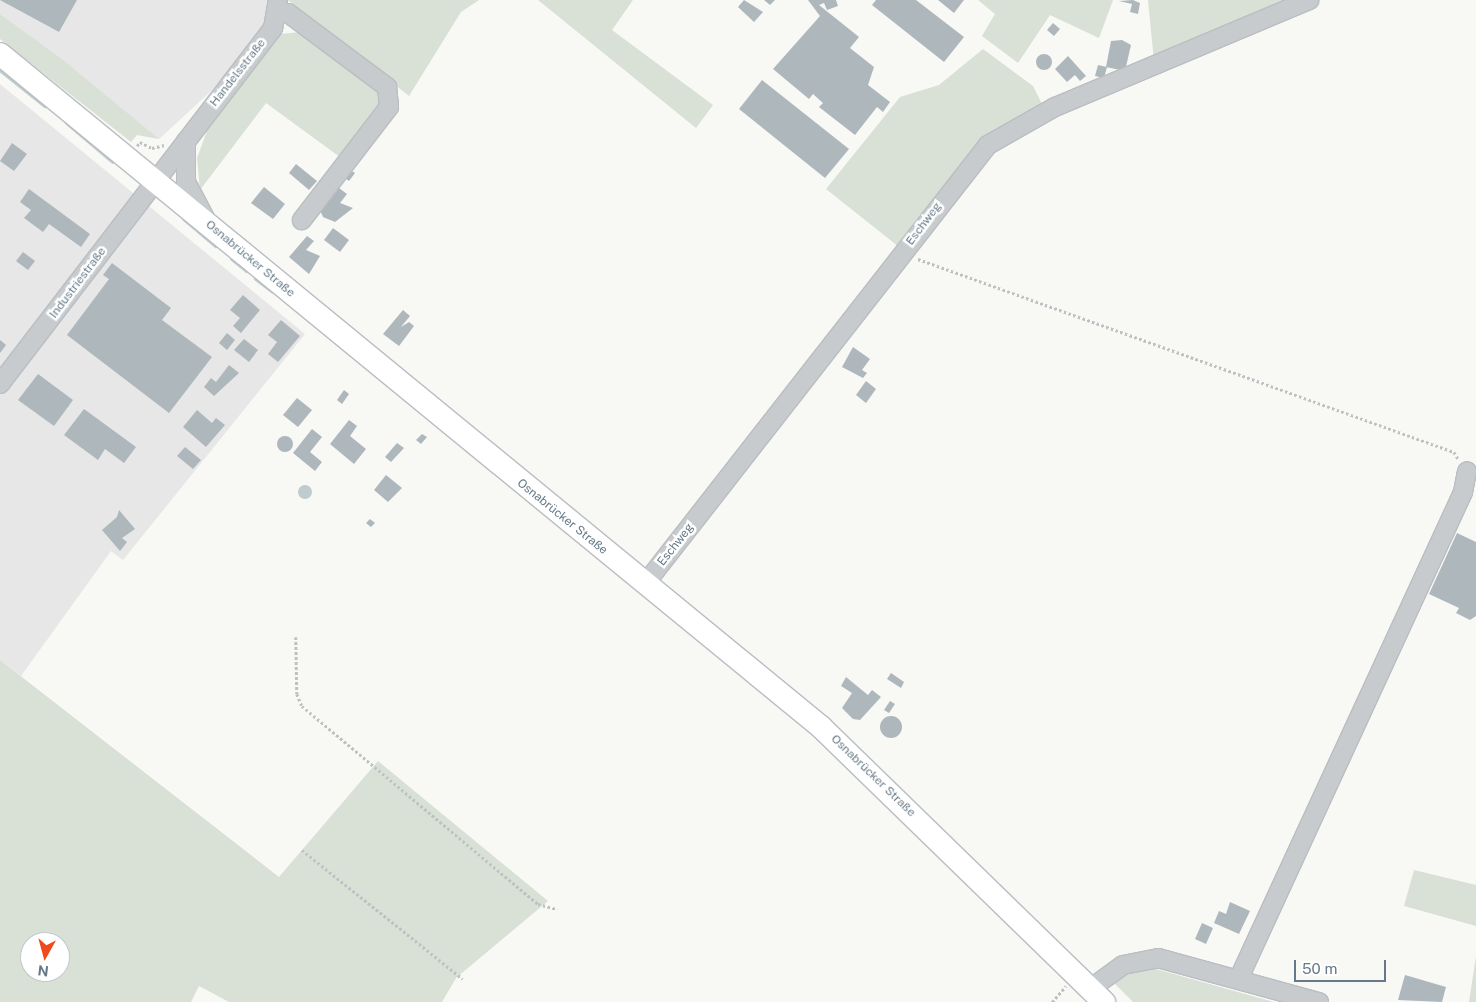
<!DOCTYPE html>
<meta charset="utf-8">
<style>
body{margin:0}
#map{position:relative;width:1476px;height:1002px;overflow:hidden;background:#f8f8f5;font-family:"Public Sans",sans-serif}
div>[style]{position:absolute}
.built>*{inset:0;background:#e6e7e6}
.green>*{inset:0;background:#d9e0d5}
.water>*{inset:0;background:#becbcf}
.round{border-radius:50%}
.stream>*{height:4px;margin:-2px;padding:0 2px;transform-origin:2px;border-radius:2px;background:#becbcf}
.building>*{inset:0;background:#aeb7bc}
.path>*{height:2.5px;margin-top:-1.25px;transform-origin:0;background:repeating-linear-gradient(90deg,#bec1c3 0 2.5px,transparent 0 5px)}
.roads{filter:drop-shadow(1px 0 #babec2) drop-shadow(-1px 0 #babec2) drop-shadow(0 1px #babec2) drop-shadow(0 -1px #babec2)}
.minor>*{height:18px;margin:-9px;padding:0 9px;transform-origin:9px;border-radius:9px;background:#c7cbce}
.major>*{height:22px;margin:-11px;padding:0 11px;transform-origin:11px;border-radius:11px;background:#fff}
span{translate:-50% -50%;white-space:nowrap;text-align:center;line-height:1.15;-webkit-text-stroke:5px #fff;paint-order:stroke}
.street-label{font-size:12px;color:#657988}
.north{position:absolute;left:20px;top:932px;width:50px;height:50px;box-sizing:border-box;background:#fff;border:1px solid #c1c9cf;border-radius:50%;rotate:187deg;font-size:14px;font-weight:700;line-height:20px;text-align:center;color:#657988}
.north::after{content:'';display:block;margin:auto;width:18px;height:22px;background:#f0491d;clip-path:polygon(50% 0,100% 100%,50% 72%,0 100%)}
.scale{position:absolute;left:1294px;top:960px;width:92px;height:22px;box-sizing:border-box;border:2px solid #657988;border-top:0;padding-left:6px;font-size:15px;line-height:18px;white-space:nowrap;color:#657988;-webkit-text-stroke:4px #fff;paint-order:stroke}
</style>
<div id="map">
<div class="built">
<i style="clip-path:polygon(0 0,288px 0,289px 1px,210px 92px,159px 139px,0 14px)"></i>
<i style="clip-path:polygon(0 84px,305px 334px,123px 560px,111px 551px,21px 676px,0 660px)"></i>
</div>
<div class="green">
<i style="clip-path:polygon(288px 0,479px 0,461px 12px,409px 96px)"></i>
<i style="clip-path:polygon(538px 0,633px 0,612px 30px,713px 105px,696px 128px)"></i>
<i style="clip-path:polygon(978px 0,1113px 0,1099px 38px,1050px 15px,1018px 63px,982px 36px,995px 14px)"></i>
<i style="clip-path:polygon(1148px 0,1300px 0,1154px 61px)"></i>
<i style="clip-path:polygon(0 14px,63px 60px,159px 139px,137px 135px,131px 142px,0 39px)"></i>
<i style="clip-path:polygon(301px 32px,381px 93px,383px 110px,344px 160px,266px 103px,200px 190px,197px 158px,207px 131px,280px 34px)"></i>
<i style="clip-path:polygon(983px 49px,1033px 86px,1043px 106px,1013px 121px,899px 247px,826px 189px,900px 97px,939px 85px)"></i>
<i style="clip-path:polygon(evenodd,0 660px,279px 877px,378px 761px,548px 901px,456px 978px,442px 1002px,229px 1002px,199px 986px,191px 1002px,0 1002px,0 660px,30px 942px,60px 942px,60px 972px,30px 972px,30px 942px)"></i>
<i style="clip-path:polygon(1414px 870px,1476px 885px,1476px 926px,1404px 906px)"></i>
<i style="clip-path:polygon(1476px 956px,1476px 1002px,1469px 1002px)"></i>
<i style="clip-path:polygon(1145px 966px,1274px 1002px,1133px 1002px,1113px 982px,1123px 971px)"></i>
</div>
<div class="water">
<i class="round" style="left:298px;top:485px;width:14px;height:14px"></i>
</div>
<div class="stream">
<i style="left:0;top:70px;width:58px;rotate:38.7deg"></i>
<i style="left:67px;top:123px;width:60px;rotate:40.3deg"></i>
<i style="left:184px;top:219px;width:42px;rotate:40.2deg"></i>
<i style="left:232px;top:259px;width:19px;rotate:39deg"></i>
<i style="left:256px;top:279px;width:21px;rotate:37deg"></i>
</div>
<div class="building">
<i style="clip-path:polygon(0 0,77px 0,59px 32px)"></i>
<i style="clip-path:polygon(744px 0,763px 12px,754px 22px,738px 7px)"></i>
<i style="clip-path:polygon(764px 0,775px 0,770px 5px)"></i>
<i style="clip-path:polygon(808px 0,836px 0,838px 6px,827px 10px,824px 3px,819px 5px,859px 37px,850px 48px,874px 67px,868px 85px,890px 102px,883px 112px,877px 107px,855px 135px,819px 107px,823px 103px,813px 94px,809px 99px,773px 69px,820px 16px)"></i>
<i style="clip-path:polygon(876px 0,916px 0,964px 37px,944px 62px,872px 5px)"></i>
<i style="clip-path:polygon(938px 0,964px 0,954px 13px)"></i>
<i style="clip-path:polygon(1133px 0,1140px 3px,1138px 14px,1130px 12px,1132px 4px,1119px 1px)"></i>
<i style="clip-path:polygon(1053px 23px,1060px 29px,1054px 36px,1047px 30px)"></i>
<i style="clip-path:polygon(1122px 40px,1131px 45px,1125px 71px,1106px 67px,1111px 41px)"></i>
<i class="round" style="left:1036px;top:54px;width:16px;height:16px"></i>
<i style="clip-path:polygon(1068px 56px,1086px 76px,1080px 81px,1075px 75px,1067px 82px,1055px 69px)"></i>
<i style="clip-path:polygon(1098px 65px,1107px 67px,1104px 78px,1095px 76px)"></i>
<i style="clip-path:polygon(762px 80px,849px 149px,825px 178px,739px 109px)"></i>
<i style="clip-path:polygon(12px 143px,27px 154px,14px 171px,0 161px)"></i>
<i style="clip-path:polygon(296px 164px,317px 181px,309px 190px,289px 173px)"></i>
<i style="clip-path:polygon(350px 170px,355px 173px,349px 181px,345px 178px)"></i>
<i style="clip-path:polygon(264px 187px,285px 204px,273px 219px,251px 203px)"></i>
<i style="clip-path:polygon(339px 188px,347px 194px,340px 203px,353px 208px,335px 222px,323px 217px,320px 210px)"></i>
<i style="clip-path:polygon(29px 189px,90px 234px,81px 247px,49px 224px,43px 232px,24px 218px,31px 210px,20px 202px)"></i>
<i style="clip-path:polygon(333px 228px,349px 240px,340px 252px,324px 240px)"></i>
<i style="clip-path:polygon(307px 236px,314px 241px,306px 250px,320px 256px,309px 274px,289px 257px)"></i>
<i style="clip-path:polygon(23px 252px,35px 261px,28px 270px,16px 261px)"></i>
<i style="clip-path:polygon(112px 263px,171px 308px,162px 320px,212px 357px,169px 413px,67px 335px,109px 279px,103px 275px)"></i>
<i style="clip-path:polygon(243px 295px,260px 310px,241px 333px,233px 326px,240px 318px,230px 310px)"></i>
<i style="clip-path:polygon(403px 310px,410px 316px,401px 327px,409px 322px,414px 326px,399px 346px,383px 334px)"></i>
<i style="clip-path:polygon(281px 320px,300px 336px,278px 362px,268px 354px,277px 342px,268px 335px)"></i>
<i style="clip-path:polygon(227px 333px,235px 340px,227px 350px,219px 343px)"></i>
<i style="clip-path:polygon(244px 339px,258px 350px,249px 362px,234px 350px)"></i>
<i style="clip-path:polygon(0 340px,6px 345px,0 353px)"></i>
<i style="clip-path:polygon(853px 347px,870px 359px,862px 370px,867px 373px,863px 378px,842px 367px)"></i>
<i style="clip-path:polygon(229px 365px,239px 373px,214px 396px,204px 387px,211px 378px,216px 382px)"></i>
<i style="clip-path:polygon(38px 374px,73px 400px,54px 426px,18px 400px)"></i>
<i style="clip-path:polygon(866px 381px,876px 389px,866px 403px,856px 395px)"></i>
<i style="clip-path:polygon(344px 390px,349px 394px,342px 404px,337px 400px)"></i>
<i style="clip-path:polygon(297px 398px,312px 410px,298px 427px,283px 415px)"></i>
<i style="clip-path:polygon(84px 409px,136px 447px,124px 463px,105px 449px,98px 460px,64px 435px)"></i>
<i style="clip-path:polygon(197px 410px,212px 423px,216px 418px,225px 425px,206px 447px,183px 427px)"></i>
<i style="clip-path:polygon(349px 420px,357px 426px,350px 436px,366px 449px,354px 464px,330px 444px)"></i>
<i style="clip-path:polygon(312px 429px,322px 437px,310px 452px,322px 462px,315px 471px,293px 453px)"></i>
<i style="clip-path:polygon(422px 434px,427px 437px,421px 444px,416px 440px)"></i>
<i class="round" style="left:277px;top:436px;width:16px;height:16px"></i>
<i style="clip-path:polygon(397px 443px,404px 448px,391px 462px,385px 457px)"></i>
<i style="clip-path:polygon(185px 447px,201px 460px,193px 469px,177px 456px)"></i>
<i style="clip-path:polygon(386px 475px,402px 488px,388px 502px,374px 490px)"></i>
<i style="clip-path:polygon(119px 510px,135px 529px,122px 538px,127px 542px,120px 551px,102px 530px,117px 517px)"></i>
<i style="clip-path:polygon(370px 519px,375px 523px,371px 527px,366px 523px)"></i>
<i style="clip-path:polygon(1457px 533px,1476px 542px,1476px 616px,1470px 620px,1456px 613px,1459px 608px,1429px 594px)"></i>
<i style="clip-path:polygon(891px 673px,904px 682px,901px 688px,887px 679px)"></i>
<i style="clip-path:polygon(846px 677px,868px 695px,872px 690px,881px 697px,860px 720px,853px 719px,842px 708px,852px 693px,841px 686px)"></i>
<i style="clip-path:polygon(890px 701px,895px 704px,889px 713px,884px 710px)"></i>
<i class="round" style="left:880px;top:716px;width:22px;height:22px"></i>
<i style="clip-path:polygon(1230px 902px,1250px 911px,1239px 934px,1214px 923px,1219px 911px,1226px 914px)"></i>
<i style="clip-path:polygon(1202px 923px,1213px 928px,1206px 944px,1195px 939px)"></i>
<i style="clip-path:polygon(1405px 975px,1446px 987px,1442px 1002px,1398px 1000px)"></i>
</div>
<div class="path">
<i style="left:137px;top:146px;width:5px;rotate:-53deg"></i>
<i style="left:140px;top:142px;width:13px;rotate:27deg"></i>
<i style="left:152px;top:148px;width:13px;rotate:-13deg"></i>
<i style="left:918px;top:259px;width:570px;rotate:19.8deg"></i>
<i style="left:1454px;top:452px;width:9px;rotate:58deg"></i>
<i style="left:296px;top:637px;width:57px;rotate:89deg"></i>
<i style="left:297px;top:694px;width:13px;rotate:67deg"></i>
<i style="left:302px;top:706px;width:308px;rotate:40deg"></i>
<i style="left:538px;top:904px;width:20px;rotate:15deg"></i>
<i style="left:302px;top:850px;width:206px;rotate:38.7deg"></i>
<i style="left:1052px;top:1002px;width:21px;rotate:-49deg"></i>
</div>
<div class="roads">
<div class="minor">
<i style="left:279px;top:13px;width:9px"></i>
<i style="left:288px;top:13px;width:124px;rotate:36.8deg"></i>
<i style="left:387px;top:87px;width:20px;rotate:84deg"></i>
<i style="left:389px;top:107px;width:143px;rotate:127.6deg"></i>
<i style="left:186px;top:141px;width:41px;rotate:90deg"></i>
<i style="left:186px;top:182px;width:41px;rotate:62.2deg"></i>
<i style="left:0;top:384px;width:449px;rotate:-52.5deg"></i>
<i style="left:273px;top:28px;width:28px;rotate:-80deg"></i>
<i style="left:645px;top:584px;width:557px;rotate:-52deg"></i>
<i style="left:988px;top:145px;width:77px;rotate:-29.6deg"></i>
<i style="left:1055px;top:107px;width:276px;rotate:-22.8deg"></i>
<i style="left:1239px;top:978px;width:535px;rotate:-65.25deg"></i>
<i style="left:1463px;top:492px;width:21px;rotate:-79deg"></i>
<i style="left:1090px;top:989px;width:41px;rotate:-36deg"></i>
<i style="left:1123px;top:965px;width:36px;rotate:-11deg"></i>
<i style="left:1158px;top:958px;width:167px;rotate:15.3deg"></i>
</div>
<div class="major">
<i style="left:0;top:54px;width:1062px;rotate:39.34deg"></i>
<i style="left:821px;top:727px;width:395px;rotate:44.2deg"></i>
</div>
</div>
<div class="street-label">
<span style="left:238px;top:73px;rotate:-52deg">Handelsstraße</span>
<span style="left:924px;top:224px;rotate:-53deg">Eschweg</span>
<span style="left:250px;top:259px;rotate:40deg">Osnabrücker Straße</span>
<span style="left:78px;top:283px;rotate:-53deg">Industriestraße</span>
<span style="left:562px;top:517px;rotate:39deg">Osnabrücker Straße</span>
<span style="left:676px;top:545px;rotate:-52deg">Eschweg</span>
<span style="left:873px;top:776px;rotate:44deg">Osnabrücker Straße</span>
</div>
<div class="north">N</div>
<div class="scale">50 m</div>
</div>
